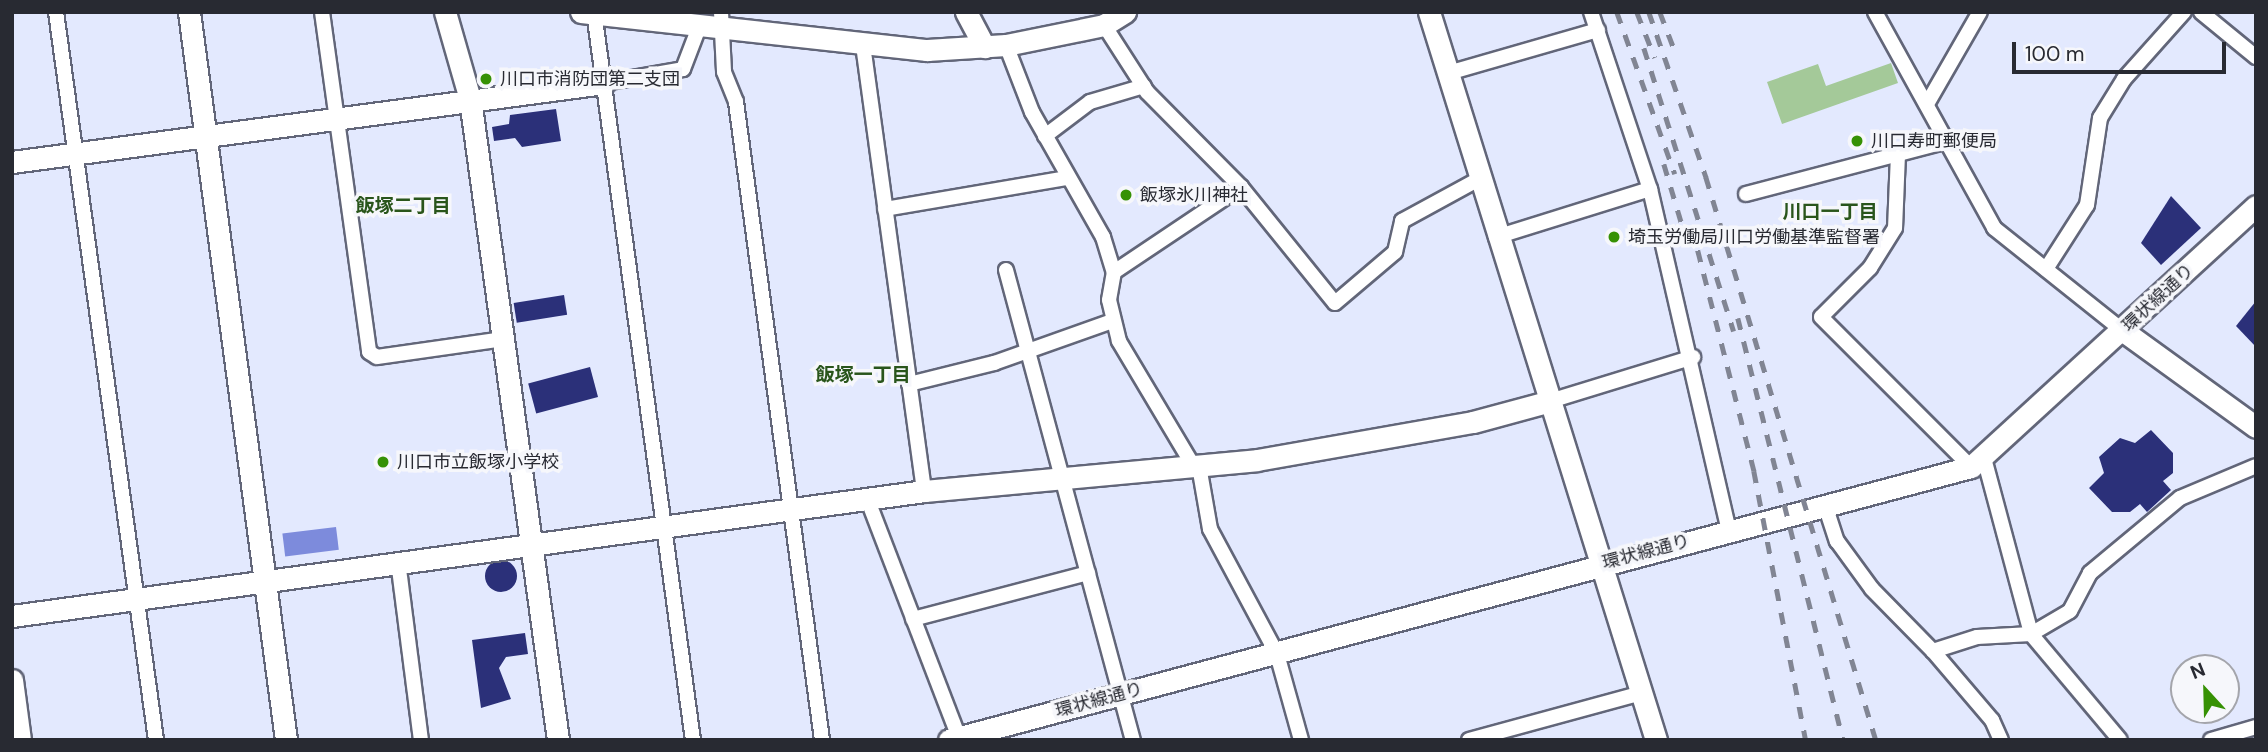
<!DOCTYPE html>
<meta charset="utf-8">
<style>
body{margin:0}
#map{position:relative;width:2268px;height:752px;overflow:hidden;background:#e3e9fe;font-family:"DM Sans","Noto Sans JP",sans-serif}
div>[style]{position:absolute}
.green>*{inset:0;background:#a4c999}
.water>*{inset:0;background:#7d8bdc;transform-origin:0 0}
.building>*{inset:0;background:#2b3079;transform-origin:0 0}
.round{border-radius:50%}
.roads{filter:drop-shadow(2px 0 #626679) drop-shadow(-2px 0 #626679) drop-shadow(0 2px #626679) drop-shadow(0 -2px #626679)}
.street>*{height:14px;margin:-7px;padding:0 7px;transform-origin:7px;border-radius:7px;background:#fff}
.secondary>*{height:21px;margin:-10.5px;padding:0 10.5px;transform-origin:10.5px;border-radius:10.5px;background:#fff}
.rail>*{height:4.5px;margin-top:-2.25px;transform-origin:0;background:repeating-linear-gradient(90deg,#818593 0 12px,transparent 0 24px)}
.dots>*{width:19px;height:19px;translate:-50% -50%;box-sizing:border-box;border:4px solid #f6f7fb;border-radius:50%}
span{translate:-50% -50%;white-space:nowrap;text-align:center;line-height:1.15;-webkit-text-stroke:7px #f6f7fb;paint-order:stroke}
.poi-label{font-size:18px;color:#282a32}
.left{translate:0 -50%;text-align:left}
.street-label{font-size:18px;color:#282a32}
.neighbourhood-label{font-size:19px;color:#29551b;font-weight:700}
.frame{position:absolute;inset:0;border:14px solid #282a32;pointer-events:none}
.north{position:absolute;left:2170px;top:654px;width:70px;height:70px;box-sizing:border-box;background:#f6f7fb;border:2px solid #a4a5ab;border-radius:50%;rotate:338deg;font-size:19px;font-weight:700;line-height:28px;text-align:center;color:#282a32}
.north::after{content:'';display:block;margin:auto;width:24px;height:32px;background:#369104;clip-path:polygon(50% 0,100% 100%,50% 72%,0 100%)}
.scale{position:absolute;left:2012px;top:42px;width:214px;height:32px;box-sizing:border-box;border:4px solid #282a32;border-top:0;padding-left:9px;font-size:21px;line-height:24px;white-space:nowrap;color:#282a32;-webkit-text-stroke:5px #f6f7fb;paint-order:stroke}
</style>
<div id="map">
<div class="green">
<i style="clip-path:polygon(1891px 63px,1898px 83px,1782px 124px,1767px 82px,1818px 64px,1826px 86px)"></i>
</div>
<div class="water">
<i style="left:336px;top:527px;width:23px;height:54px;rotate:83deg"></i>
</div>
<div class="building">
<i style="clip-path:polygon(556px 109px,561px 141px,522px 147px,515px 138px,494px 141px,492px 127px,509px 124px,510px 115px)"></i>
<i style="clip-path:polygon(2171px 196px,2201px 228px,2161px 265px,2141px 243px)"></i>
<i style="left:564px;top:295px;width:20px;height:51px;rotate:81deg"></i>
<i style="clip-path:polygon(2256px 301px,2256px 347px,2236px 326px)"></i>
<i style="left:590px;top:367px;width:31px;height:64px;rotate:75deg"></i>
<i style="clip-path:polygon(2151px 430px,2173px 453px,2173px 473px,2163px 481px,2171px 490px,2147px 512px,2140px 504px,2130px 512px,2112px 512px,2089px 488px,2104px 473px,2099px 457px,2120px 438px,2135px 443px)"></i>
<i class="round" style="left:485px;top:560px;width:32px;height:32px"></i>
<i style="clip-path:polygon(525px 633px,528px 654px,506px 657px,499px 668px,511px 699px,481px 708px,472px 640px)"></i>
</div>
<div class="roads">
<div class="street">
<i style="left:56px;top:12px;width:735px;rotate:82.18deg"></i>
<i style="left:322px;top:12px;width:343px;rotate:82.1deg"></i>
<i style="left:369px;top:352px;width:9px;rotate:32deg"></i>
<i style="left:377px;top:357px;width:128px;rotate:-8.1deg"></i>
<i style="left:594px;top:12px;width:735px;rotate:82.26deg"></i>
<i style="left:721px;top:12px;width:60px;rotate:87.1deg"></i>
<i style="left:724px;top:72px;width:32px;rotate:68deg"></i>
<i style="left:736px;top:102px;width:644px;rotate:82.32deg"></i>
<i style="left:1591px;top:12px;width:187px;rotate:71.6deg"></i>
<i style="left:1650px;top:189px;width:351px;rotate:77deg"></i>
<i style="left:1875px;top:12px;width:247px;rotate:61.1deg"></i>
<i style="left:1994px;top:228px;width:164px;rotate:38.6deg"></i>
<i style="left:2201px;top:12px;width:71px;rotate:39.3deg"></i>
<i style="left:1104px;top:25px;width:80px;rotate:57.3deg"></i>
<i style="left:1147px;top:92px;width:134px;rotate:45.3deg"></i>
<i style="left:1241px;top:187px;width:149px;rotate:51deg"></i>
<i style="left:1335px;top:303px;width:79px;rotate:-40.4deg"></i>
<i style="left:1395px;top:252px;width:32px;rotate:-77deg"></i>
<i style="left:1402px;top:221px;width:88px;rotate:-28.6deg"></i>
<i style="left:863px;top:45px;width:450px;rotate:82.2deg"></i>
<i style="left:1006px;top:45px;width:72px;rotate:68.8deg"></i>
<i style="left:1032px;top:112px;width:144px;rotate:60.4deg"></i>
<i style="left:1103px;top:237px;width:37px;rotate:73deg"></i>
<i style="left:1448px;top:73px;width:156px;rotate:-16deg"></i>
<i style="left:604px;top:83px;width:80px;rotate:-10deg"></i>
<i style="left:683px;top:69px;width:45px;rotate:-69.1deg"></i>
<i style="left:1927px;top:104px;width:106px;rotate:-60.1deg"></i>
<i style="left:1045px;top:136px;width:56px;rotate:-37.1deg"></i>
<i style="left:1090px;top:102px;width:56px;rotate:-16.5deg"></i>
<i style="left:1898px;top:154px;width:74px;rotate:92.3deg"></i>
<i style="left:1895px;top:228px;width:47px;rotate:122deg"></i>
<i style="left:1870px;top:268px;width:69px;rotate:135deg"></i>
<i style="left:1821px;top:317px;width:212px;rotate:45deg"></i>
<i style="left:1746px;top:194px;width:209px;rotate:-14.7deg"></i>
<i style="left:885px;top:209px;width:184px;rotate:-9.7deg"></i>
<i style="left:1496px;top:237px;width:161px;rotate:-17.3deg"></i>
<i style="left:2046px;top:269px;width:76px;rotate:-57.4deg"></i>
<i style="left:2087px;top:205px;width:88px;rotate:-81.5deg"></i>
<i style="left:2100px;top:118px;width:46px;rotate:-58.4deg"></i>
<i style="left:2124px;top:79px;width:90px;rotate:-48.2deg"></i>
<i style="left:1006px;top:270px;width:487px;rotate:74.9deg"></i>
<i style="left:909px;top:384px;width:88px;rotate:-13.9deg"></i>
<i style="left:994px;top:363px;width:123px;rotate:-19.5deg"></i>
<i style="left:1547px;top:402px;width:153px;rotate:-17.1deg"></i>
<i style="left:1984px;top:458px;width:182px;rotate:75deg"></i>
<i style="left:2031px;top:634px;width:138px;rotate:50deg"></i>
<i style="left:1199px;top:466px;width:64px;rotate:80.1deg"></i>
<i style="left:1210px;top:529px;width:142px;rotate:61.8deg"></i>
<i style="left:1277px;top:654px;width:89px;rotate:74.4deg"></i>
<i style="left:1194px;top:467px;width:147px;rotate:-120.8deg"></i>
<i style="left:1119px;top:341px;width:42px;rotate:-103.7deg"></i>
<i style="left:1109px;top:300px;width:28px;rotate:-80deg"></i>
<i style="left:1114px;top:272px;width:153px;rotate:-33.8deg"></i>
<i style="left:867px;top:498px;width:259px;rotate:69deg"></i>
<i style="left:1825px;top:505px;width:38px;rotate:72deg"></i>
<i style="left:1837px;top:541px;width:59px;rotate:53.9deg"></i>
<i style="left:1872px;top:589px;width:87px;rotate:45.5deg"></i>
<i style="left:1933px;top:651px;width:46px;rotate:-17.7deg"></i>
<i style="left:1977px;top:637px;width:54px;rotate:-3.2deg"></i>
<i style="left:2031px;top:634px;width:45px;rotate:-30.5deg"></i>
<i style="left:2070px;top:611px;width:43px;rotate:-62.2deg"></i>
<i style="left:2090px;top:573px;width:117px;rotate:-39.8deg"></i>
<i style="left:2180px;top:498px;width:82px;rotate:-22.8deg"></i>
<i style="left:398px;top:561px;width:180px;rotate:82.7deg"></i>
<i style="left:913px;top:619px;width:181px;rotate:-14.7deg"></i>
<i style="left:1933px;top:651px;width:91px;rotate:49.5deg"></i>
<i style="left:1992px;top:720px;width:22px;rotate:66deg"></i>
<i style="left:1469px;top:740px;width:179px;rotate:-15.2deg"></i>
<i style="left:2211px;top:740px;width:47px;rotate:-16.1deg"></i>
</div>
<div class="secondary">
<i style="left:189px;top:12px;width:734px;rotate:82.41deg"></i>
<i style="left:445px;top:12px;width:91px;rotate:74deg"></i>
<i style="left:470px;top:99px;width:647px;rotate:82.18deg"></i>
<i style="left:581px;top:12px;width:348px;rotate:6.3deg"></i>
<i style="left:927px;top:50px;width:79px;rotate:-3.6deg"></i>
<i style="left:1006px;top:45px;width:100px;rotate:-11.5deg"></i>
<i style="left:1104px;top:25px;width:25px;rotate:-32deg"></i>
<i style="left:966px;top:12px;width:40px;rotate:62deg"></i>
<i style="left:1429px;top:12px;width:763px;rotate:72.68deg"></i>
<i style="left:12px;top:162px;width:597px;rotate:-7.6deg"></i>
<i style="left:2122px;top:330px;width:165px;rotate:35.9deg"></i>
<i style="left:12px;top:616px;width:921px;rotate:-7.8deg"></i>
<i style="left:924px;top:491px;width:334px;rotate:-5.3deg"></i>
<i style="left:1257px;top:460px;width:219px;rotate:-10deg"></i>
<i style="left:1473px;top:422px;width:77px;rotate:-15.1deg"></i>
<i style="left:12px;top:680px;width:61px;rotate:82.4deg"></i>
<i style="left:949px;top:740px;width:1058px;rotate:-14.96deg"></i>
<i style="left:1971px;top:467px;width:386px;rotate:-42.5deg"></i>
</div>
</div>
<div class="rail">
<i style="left:1617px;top:12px;width:172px;rotate:70.3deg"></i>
<i style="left:1637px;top:12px;width:49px;rotate:68.6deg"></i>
<i style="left:1649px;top:12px;width:175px;rotate:70.9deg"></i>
<i style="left:1706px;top:177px;width:588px;rotate:73.2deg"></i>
<i style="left:1660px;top:12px;width:39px;rotate:69deg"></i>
<i style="left:1644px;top:48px;width:297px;rotate:72.4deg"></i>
<i style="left:1664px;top:164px;width:80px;rotate:73.4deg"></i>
<i style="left:1692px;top:227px;width:252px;rotate:75.7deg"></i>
<i style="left:1754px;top:471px;width:274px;rotate:79.1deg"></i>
<i style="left:1738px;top:318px;width:435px;rotate:76deg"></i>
</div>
<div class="dots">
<i style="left:486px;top:79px;background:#369104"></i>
<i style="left:1857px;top:141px;background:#369104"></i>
<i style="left:1126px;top:195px;background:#369104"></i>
<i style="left:1614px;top:237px;background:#369104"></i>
<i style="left:383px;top:462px;background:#369104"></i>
</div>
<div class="poi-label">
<span class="left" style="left:500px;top:79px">川口市消防団第二支団</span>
<span class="left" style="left:1871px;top:141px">川口寿町郵便局</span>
<span class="left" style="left:1140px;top:195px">飯塚氷川神社</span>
<span class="left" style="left:1628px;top:237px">埼玉労働局川口労働基準監督署</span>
<span class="left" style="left:397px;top:462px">川口市立飯塚小学校</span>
</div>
<div class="street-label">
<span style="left:2158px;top:298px;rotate:-43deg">環状線通り</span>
<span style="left:1646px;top:552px;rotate:-15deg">環状線通り</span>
<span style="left:1099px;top:700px;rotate:-15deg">環状線通り</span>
</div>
<div class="neighbourhood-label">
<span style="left:403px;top:206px">飯塚二丁目</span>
<span style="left:1830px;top:212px">川口一丁目</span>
<span style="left:863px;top:375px">飯塚一丁目</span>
</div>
<div class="frame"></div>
<div class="north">N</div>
<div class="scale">100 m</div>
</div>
